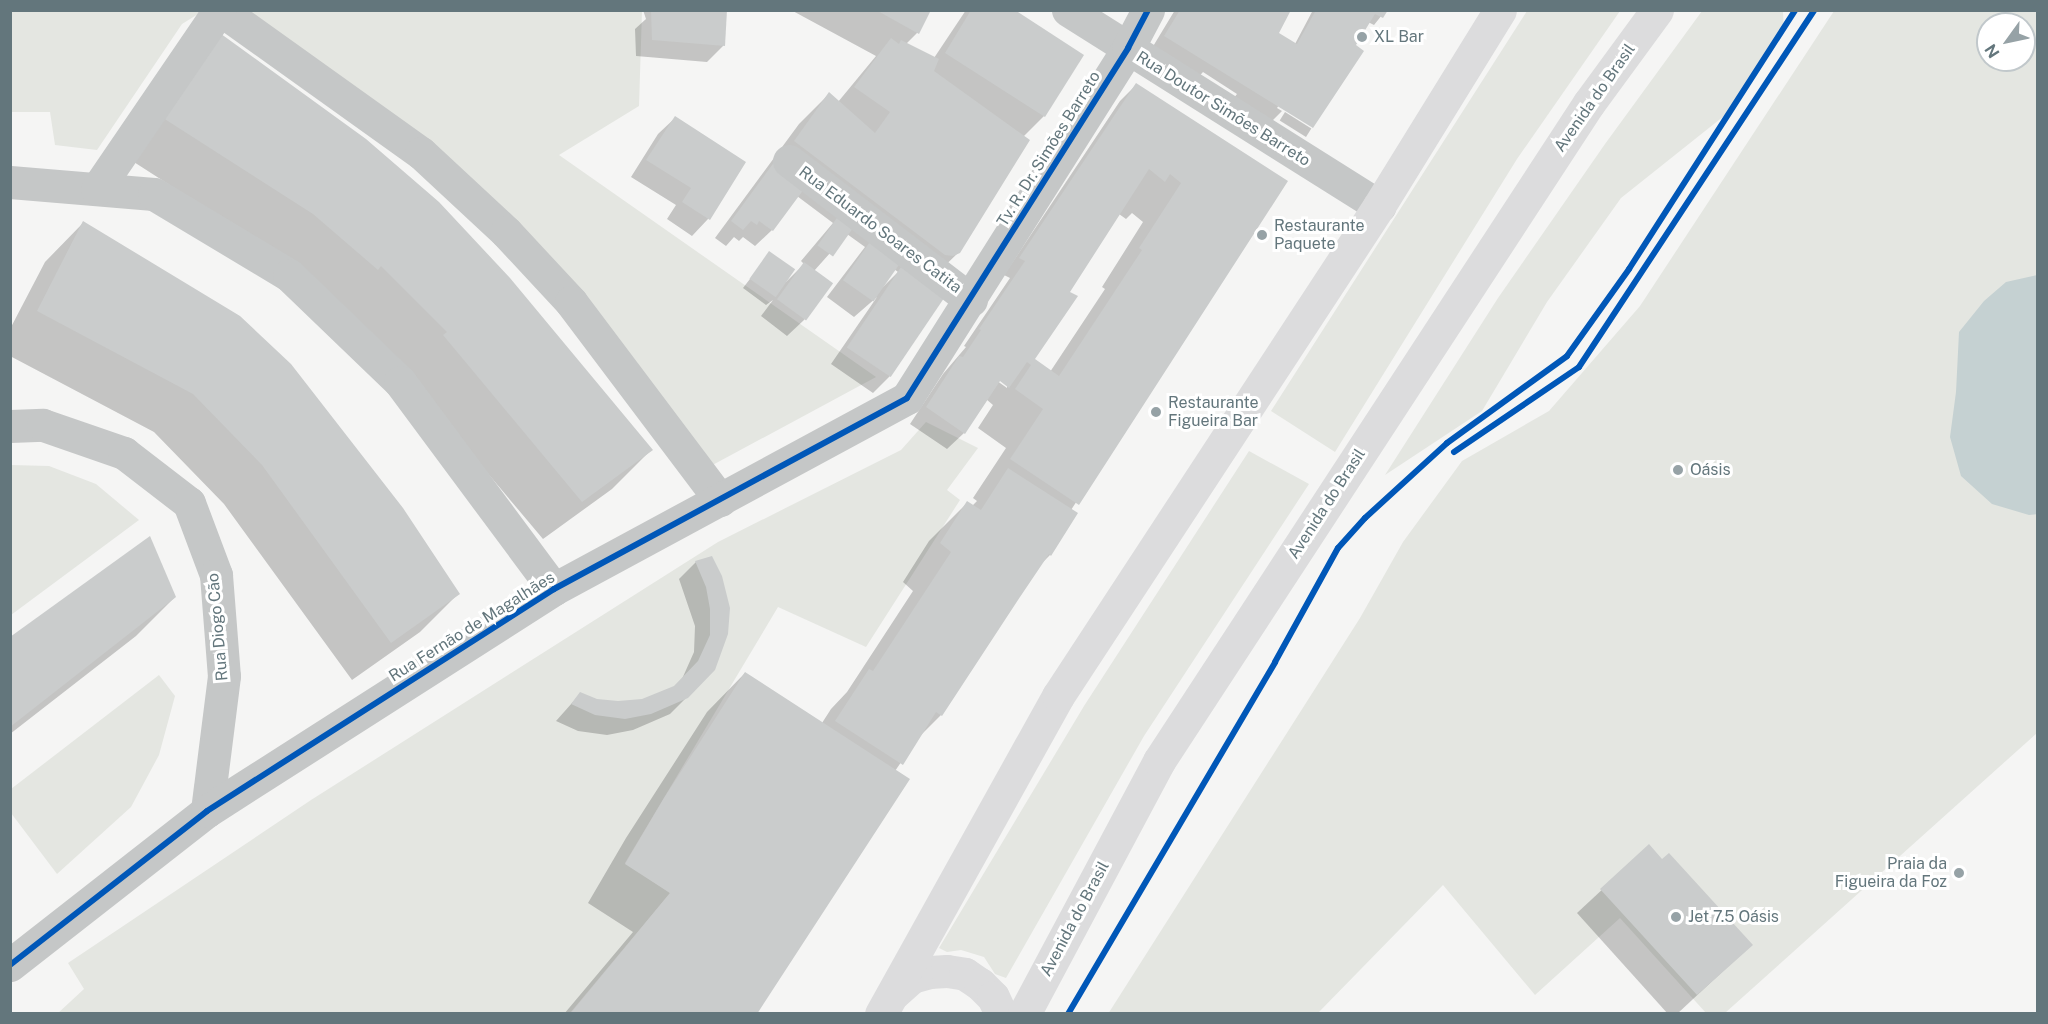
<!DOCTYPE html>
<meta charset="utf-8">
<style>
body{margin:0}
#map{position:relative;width:2048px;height:1024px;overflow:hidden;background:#f5f5f4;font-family:"Public Sans",sans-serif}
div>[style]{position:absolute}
.green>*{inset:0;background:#e4e6e1}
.water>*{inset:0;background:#c5d1d2}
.shadow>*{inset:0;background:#0003;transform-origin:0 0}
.building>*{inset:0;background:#cacccc;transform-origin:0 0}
.street>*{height:33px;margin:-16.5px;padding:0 16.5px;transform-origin:16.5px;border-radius:16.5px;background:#c5c7c7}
.secondary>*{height:33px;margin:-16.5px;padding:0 16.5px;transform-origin:16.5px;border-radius:16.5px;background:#dcdcdd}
.cycleway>*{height:6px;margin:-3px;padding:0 3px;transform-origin:3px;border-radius:3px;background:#0057b8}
.dots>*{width:16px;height:16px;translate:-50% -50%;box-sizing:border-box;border:3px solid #fff;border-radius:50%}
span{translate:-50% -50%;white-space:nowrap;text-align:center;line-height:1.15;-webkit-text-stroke:6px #fff;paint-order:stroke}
.poi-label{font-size:16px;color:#63767c}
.left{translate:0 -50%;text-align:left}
.right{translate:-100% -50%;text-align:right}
.street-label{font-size:16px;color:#63767c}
.frame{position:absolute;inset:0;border:12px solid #63767c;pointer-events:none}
.north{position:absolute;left:1976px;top:12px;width:60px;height:60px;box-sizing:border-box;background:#fff;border:2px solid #c1c8cb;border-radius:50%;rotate:237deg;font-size:16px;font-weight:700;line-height:24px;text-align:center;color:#63767c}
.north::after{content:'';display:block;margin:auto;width:21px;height:27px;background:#96a2a6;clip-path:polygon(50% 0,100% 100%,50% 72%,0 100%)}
</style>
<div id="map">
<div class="green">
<i style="clip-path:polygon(10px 11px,203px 11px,182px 24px,97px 150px,55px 145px,50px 112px,11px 112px)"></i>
<i style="clip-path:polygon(230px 11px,642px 11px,639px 106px,559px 155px,876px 377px,707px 468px,581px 299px)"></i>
<i style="clip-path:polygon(1527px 11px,1620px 11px,1517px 159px,1335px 452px,1271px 411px)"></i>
<i style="clip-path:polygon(1702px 11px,1783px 11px,1784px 33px,1734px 108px,1621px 198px,1547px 302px,1482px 411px,1385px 475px,1498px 298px,1605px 144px)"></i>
<i style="clip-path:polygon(evenodd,1834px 11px,2037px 11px,2037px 733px,1725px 1013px,1706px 1013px,1620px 918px,1535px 995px,1443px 885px,1318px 1013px,1108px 1014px,1360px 618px,1403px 542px,1462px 461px,1549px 411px,1640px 306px,1834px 11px,1988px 24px,2024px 24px,2024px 60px,1988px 60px,1988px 24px)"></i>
<i style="clip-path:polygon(926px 422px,978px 448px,947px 490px,960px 500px,866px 647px,778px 607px,625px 863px,670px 893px,570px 1013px,57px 1014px,84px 989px,68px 963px,311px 800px,718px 542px,901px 450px)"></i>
<i style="clip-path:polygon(1249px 451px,1309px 484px,1144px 736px,1006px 978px,995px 974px,984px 957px,961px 950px,947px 952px,939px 948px,1084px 706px)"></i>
<i style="clip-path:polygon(11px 465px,49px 466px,96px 484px,139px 520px,11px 615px)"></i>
<i style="clip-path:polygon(159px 675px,175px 696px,159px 755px,131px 807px,57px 874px,11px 813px,11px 789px)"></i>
</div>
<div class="water">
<i style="clip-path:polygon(2037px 275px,2038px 514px,2029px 515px,1992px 504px,1961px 476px,1950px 437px,1956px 392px,1959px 332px,1984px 301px,2006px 282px)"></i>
</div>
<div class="shadow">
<i style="clip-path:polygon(643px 10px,725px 10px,723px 46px,707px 62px,636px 56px,635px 29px,646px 19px)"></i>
<i style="clip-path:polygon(evenodd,791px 10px,929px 10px,917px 33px,906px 44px,934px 58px,966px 10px,1012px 10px,1044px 116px,1023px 137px,959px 252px,928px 282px,943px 298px,890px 376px,873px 393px,831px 364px,877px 297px,854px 317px,827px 297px,865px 247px,847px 234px,814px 271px,831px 283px,804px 320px,787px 336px,761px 316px,773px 300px,766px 305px,743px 288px,770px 253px,786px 282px,804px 264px,801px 261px,833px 223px,797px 196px,772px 230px,755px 246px,743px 237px,739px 241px,734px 237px,726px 246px,715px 238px,799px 124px,829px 94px,838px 102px,876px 56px,791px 10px,894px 269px,898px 272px,882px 288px,881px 287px,894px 269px)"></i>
<i style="clip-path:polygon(1175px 10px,1289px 10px,1276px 34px,1295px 44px,1313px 10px,1386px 10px,1374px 25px,1368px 22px,1279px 105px,1277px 108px,1282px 111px,1267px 126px,1230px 103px,1237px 94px,1203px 72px,1195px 81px,1149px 53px)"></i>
<i style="clip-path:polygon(179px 72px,651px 450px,612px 489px,543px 539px,405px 375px,274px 252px,123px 155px)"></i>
<i style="clip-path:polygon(evenodd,1136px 85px,1286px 181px,1071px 510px,1076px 513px,1050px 555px,1040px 565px,941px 715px,917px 739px,895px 771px,755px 1014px,564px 1014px,633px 932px,588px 903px,626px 838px,707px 712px,745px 673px,822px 723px,831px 709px,847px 692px,913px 591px,903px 582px,929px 541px,967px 503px,972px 506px,977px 501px,973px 498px,1006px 448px,978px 428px,993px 405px,986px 399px,964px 433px,947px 449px,910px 424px,943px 374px,966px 347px,964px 346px,1010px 278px,1004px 275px,1120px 101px,1136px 85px,1132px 213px,1143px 222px,1102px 287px,1105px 289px,1050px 372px,1033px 360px,1068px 292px,1119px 214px,1126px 219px,1132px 213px,1136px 85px,995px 376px,1007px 385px,1007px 388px,993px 378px,995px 376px)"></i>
<i style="left:1285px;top:112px;width:31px;height:10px;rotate:32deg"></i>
<i style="clip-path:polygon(675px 118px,744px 162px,708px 219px,692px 236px,667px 219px,676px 205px,631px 177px,658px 134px)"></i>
<i style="clip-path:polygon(83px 223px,458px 594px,420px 632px,352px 680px,224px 504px,154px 432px,10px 356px,10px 329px,45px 262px)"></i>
<i style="clip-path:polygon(711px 558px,714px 670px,670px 714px,633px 730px,607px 735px,578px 731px,556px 721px,580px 694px,597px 700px,617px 703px,642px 700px,674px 688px,682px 679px,694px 652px,695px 626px,679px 579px,696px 562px)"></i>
<i style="clip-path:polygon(175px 597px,136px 636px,10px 734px,10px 638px)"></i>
<i style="clip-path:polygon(1648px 847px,1751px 945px,1677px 1014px,1668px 1014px,1577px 913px)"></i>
</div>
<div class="building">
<i style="clip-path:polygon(651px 10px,727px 10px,725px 46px,652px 40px)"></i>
<i style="clip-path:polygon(876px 10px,931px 10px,919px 34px)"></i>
<i style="clip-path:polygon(971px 10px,1015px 10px,1084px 55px,1045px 117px,945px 53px)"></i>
<i style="clip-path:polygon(1180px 10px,1291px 10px,1279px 33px,1297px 44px,1316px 10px,1388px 10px,1383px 18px,1375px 14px,1356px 45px,1364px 51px,1313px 128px,1164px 36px)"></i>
<i style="clip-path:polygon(217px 31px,366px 139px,439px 202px,510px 278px,653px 450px,582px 502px,443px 335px,447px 332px,381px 266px,378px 270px,313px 214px,160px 116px)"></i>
<i style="clip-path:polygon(891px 38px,899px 44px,901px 40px,939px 59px,934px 71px,1030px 140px,960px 253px,953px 256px,945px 255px,794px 141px,829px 92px,875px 133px,890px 112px,854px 87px)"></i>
<i style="clip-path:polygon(evenodd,1136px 83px,1288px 181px,1079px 505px,1010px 459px,1043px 409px,1015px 389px,1031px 365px,1027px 362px,1009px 388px,1000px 381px,965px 434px,926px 407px,959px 356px,963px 357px,981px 330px,979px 329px,1025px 261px,1019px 258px,1136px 83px,1149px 169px,1165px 182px,1170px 174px,1181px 183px,1139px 248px,1142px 250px,1059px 376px,1035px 359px,1078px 296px,1070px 292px,1149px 169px)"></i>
<i style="clip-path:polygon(675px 116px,746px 162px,710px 220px,682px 202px,691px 188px,646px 160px)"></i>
<i style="clip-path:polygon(775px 161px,807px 185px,773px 231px,759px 221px,757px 225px,751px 221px,743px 230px,731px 221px)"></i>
<i style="left:841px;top:212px;width:19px;height:41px;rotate:35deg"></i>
<i style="clip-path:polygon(83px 221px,240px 316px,291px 364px,403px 508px,460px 594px,391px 643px,262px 465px,193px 394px,37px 311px)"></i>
<i style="left:874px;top:236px;width:37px;height:54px;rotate:35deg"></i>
<i style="left:769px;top:251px;width:32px;height:34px;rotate:35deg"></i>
<i style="left:804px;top:262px;width:36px;height:46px;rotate:36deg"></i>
<i style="left:901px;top:267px;width:53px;height:97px;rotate:34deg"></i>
<i style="clip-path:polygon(1008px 468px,1078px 513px,1051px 556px,1049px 554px,1020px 597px,942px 716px,936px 712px,903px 765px,835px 721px,869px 669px,873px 671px,951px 552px,940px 543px,967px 501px,981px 510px)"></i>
<i style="clip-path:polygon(150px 536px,176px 597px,10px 727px,10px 637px)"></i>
<i style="clip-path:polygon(712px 556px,722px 576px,730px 608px,728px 634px,715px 670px,688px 698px,651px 714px,625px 719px,595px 715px,571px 704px,580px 692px,597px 699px,618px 701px,642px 699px,674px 686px,698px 661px,710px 635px,710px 609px,706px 587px,695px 561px)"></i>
<i style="clip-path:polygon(745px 672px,910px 779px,757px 1014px,570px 1014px,670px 893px,625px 864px,664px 798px)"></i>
<i style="clip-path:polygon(1649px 844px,1662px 859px,1669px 853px,1753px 945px,1697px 995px,1600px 889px)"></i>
</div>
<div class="street">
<i style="left:221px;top:10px;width:246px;rotate:35.6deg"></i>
<i style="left:421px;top:153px;width:116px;rotate:42.9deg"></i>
<i style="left:506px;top:232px;width:96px;rotate:47.1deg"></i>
<i style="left:571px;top:302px;width:248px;rotate:53deg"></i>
<i style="left:1068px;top:10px;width:368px;rotate:32.2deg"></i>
<i style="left:789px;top:161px;width:229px;rotate:37.4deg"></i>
<i style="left:10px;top:182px;width:144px;rotate:4.8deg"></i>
<i style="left:154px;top:194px;width:157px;rotate:31deg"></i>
<i style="left:289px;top:275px;width:154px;rotate:43.9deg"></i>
<i style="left:400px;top:382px;width:258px;rotate:53.4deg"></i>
<i style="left:97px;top:189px;width:217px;rotate:-55.7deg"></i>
<i style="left:10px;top:426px;width:33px;rotate:-2deg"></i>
<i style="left:43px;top:425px;width:86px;rotate:19.1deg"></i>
<i style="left:124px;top:453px;width:82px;rotate:37.6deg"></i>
<i style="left:189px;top:503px;width:77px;rotate:69.4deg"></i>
<i style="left:216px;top:575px;width:101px;rotate:85.5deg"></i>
<i style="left:224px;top:676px;width:136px;rotate:97.2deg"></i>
<i style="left:10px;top:965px;width:250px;rotate:-38deg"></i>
<i style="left:207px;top:811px;width:412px;rotate:-32.6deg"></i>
<i style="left:554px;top:589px;width:401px;rotate:-28.4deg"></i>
<i style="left:907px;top:398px;width:414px;rotate:-57.7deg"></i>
<i style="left:1128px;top:48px;width:43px;rotate:-62.2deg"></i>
</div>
<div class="secondary">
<i style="left:894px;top:993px;width:24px;rotate:-42deg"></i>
<i style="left:912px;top:977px;width:18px;rotate:-16deg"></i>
<i style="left:929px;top:972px;width:18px;rotate:-3deg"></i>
<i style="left:947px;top:971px;width:18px;rotate:9deg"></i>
<i style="left:965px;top:974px;width:18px;rotate:34deg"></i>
<i style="left:980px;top:984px;width:18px;rotate:45deg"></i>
<i style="left:993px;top:997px;width:19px;rotate:65deg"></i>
<i style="left:881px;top:1014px;width:364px;rotate:-60.9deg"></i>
<i style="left:1058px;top:696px;width:586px;rotate:-56.77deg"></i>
<i style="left:1379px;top:206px;width:230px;rotate:-58.3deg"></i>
<i style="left:1024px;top:1014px;width:287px;rotate:-61.9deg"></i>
<i style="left:1159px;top:761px;width:786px;rotate:-56.84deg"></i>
<i style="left:1589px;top:103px;width:115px;rotate:-53.8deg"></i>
</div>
<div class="cycleway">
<i style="left:1454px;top:452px;width:151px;rotate:-34.2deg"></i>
<i style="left:1579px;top:367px;width:427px;rotate:-56.6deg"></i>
<i style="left:10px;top:965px;width:250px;rotate:-38deg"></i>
<i style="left:207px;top:811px;width:412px;rotate:-32.6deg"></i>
<i style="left:554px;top:589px;width:401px;rotate:-28.4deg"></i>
<i style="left:907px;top:398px;width:414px;rotate:-57.7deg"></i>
<i style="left:1128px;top:48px;width:43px;rotate:-62.2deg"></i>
<i style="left:1068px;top:1014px;width:408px;rotate:-59.5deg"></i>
<i style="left:1275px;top:662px;width:130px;rotate:-61.1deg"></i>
<i style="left:1338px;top:548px;width:40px;rotate:-48deg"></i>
<i style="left:1365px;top:518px;width:111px;rotate:-42.4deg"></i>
<i style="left:1447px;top:443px;width:148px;rotate:-35.9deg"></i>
<i style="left:1567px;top:356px;width:107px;rotate:-54.5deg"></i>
<i style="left:1629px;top:269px;width:308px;rotate:-57.3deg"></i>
</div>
<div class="dots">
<i style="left:1362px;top:37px;background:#96a2a6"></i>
<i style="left:1262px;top:235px;background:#96a2a6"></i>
<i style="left:1156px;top:412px;background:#96a2a6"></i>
<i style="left:1678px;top:470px;background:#96a2a6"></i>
<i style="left:1959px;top:873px;background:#96a2a6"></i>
<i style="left:1676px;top:917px;background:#96a2a6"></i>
</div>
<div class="poi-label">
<span class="left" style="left:1374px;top:37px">XL Bar</span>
<span class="left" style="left:1274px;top:235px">Restaurante<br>Paquete</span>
<span class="left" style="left:1168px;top:412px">Restaurante<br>Figueira Bar</span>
<span class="left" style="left:1690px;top:470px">Oásis</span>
<span class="right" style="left:1947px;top:873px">Praia da<br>Figueira da Foz</span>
<span class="left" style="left:1688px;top:917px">Jet 7.5 Oásis</span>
</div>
<div class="street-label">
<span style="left:1595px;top:98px;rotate:-55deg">Avenida do Brasil</span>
<span style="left:1223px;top:109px;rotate:32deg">Rua Doutor Simões Barreto</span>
<span style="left:1049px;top:149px;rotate:-58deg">Tv. R. Dr. Simões Barreto</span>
<span style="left:880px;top:230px;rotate:37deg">Rua Eduardo Soares Catita</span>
<span style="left:1327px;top:504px;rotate:-57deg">Avenida do Brasil</span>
<span style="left:218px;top:627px;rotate:-95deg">Rua Diogo Cão</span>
<span style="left:472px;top:627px;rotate:-32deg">Rua Fernão de Magalhães</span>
<span style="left:1075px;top:919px;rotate:-62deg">Avenida do Brasil</span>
</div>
<div class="frame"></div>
<div class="north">N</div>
</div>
